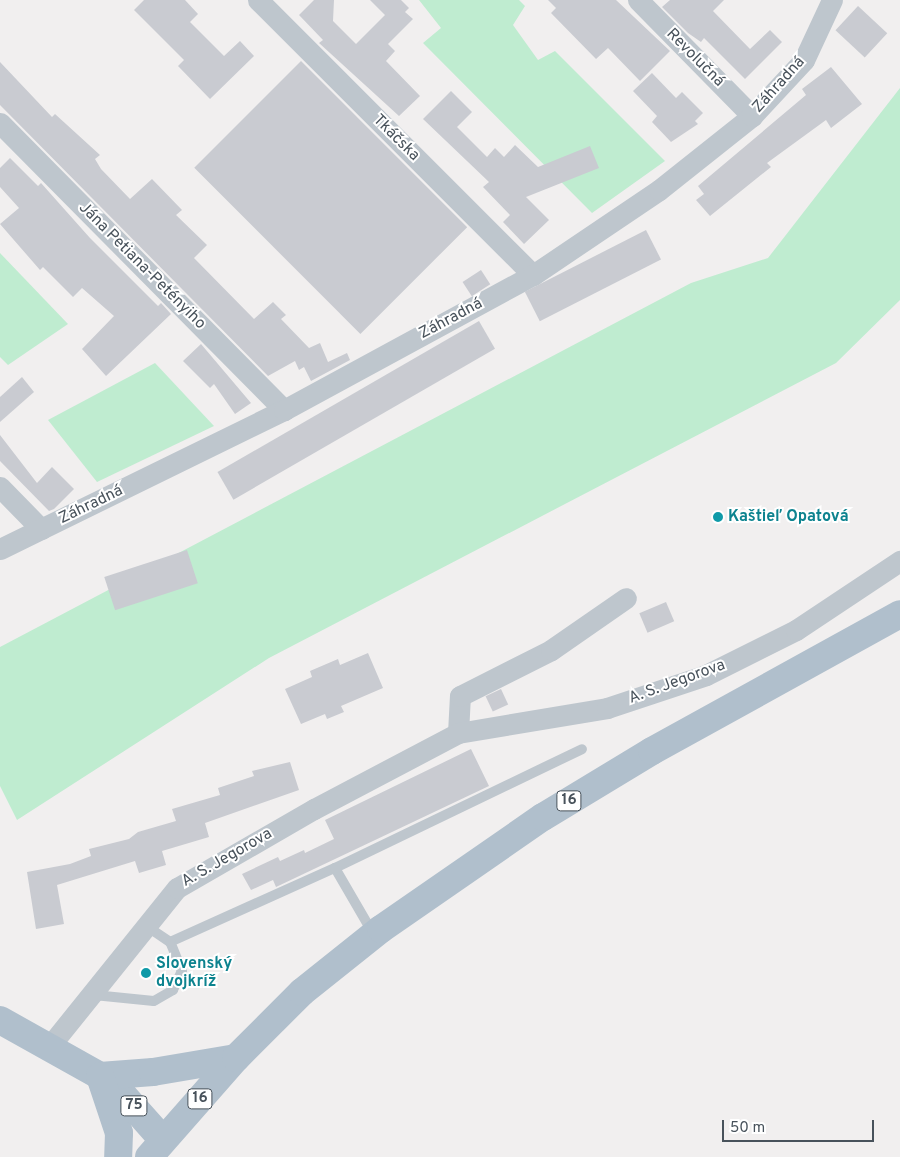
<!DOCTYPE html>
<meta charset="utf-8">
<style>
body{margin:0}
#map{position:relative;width:900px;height:1157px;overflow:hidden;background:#f1efef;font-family:Overpass,sans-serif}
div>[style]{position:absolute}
.green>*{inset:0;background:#bfecd0}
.building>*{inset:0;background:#c9cbd1;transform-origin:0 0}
.service>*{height:10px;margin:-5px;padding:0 5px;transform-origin:5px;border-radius:5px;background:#bec6cd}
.minor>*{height:21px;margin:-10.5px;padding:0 10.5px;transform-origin:10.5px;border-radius:10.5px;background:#bec6cd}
.primary>*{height:28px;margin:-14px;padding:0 14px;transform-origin:14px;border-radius:14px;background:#b0bfcc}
.dots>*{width:14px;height:14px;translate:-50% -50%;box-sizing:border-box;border:2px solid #fff;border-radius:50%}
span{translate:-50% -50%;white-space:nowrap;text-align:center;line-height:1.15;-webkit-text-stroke:4px #fff;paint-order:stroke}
.shield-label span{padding:1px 4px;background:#fff;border:1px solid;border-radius:4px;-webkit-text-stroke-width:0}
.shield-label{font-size:15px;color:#48525b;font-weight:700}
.street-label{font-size:16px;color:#48525b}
.culture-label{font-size:16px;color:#0d838f;font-weight:700}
.left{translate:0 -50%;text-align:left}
.scale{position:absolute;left:722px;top:1120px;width:152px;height:22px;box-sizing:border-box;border:2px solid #48525b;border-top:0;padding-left:6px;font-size:15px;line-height:18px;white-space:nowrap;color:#48525b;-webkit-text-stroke:4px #fff;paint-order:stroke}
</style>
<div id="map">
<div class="green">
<i style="clip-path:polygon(419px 0,519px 0,525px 6px,513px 25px,538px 60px,555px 51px,665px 161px,592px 213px,423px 43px,441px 28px)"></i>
<i style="clip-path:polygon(900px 88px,900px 300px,836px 363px,269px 658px,17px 820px,0 786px,0 647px,691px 283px,768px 258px)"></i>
<i style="clip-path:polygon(0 253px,68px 324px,8px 365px,0 357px)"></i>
<i style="clip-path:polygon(155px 363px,214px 426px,97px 482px,48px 420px)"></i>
</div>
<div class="building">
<i style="clip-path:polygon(144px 0,185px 0,198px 14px,190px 22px,224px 56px,240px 41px,254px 56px,210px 99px,178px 66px,184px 60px,134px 10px)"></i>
<i style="clip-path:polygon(314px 0,334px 0,333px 21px,356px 44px,385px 15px,370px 0,401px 0,409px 8px,405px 12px,413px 19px,388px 44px,395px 51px,386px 61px,420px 96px,399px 116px,319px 43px,323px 40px,299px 15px)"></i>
<i style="clip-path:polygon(548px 0,616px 0,670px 51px,640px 81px,608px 48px,596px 59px,551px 13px,556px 8px)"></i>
<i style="clip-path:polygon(670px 0,724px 0,713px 11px,750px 49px,770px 30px,782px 42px,745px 79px,704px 38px,701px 42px,688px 33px,662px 7px)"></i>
<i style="left:858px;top:6px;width:40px;height:33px;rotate:43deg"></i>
<i style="left:301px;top:61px;width:235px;height:151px;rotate:45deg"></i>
<i style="clip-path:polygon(0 62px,52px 117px,55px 114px,100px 155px,95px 159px,101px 169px,130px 199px,152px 179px,182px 210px,176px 215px,207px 245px,194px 258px,254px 319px,273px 302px,286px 315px,281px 319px,309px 348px,320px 343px,328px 362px,347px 353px,350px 360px,311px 381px,304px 367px,299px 370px,295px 361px,268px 376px,0 105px)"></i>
<i style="clip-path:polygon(831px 67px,862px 104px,831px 128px,826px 120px,767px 163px,771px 167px,710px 216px,696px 200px,704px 194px,698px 186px,806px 95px,802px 89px)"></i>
<i style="clip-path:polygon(652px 73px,676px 98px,682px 92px,703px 113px,695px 121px,698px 124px,671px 142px,652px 122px,657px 116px,633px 91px)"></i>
<i style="clip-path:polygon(451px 91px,472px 112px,457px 127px,487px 157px,495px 148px,504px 157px,515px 145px,538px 167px,590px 146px,599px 168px,526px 197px,549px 220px,524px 244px,503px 222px,510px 215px,483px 187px,489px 182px,423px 119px)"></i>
<i style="clip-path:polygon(10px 158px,38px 186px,41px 183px,90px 238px,158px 306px,161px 303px,171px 314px,106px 376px,82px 349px,114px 316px,82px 288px,73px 297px,43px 267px,40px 270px,0 224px,19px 208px,0 187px,0 168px)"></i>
<i style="left:646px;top:230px;width:33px;height:136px;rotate:63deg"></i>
<i style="left:481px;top:270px;width:17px;height:22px;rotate:57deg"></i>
<i style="left:479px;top:321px;width:32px;height:302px;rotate:60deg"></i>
<i style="clip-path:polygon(201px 344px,251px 403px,235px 414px,214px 384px,210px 388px,183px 361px)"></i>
<i style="clip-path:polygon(22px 377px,34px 392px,0 422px,0 397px)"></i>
<i style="clip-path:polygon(0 435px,37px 483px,52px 467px,74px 489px,54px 509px,49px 511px,0 461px)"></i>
<i style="left:187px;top:550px;width:35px;height:87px;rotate:72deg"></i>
<i style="left:666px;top:602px;width:21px;height:29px;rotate:67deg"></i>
<i style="clip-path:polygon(368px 653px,383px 688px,341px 706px,344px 712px,327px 719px,325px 714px,301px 724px,285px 689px,312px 677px,310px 671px,338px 659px,340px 665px)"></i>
<i style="left:501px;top:689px;width:17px;height:17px;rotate:65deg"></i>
<i style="clip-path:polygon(471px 749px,489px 786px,276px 887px,273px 880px,251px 890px,242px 874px,278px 857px,280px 861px,304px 850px,305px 853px,334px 839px,325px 820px)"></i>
<i style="clip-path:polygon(290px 762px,299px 790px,205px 823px,209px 837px,162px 851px,166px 865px,139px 873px,135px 861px,57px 885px,64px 924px,36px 929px,27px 872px,70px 864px,91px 856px,89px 849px,129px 839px,138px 832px,176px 821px,172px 809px,220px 795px,218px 788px,254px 776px,252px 771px)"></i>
</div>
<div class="service">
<i style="left:335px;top:868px;width:78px;rotate:59.8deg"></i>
<i style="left:170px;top:942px;width:181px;rotate:-24.2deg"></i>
<i style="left:335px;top:868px;width:274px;rotate:-25.7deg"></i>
<i style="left:94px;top:995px;width:60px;rotate:5.7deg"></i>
<i style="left:154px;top:1001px;width:22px;rotate:-30deg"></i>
<i style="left:173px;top:990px;width:21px;rotate:-65deg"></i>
<i style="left:182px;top:971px;width:31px;rotate:-112deg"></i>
<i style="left:170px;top:942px;width:27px;rotate:-146deg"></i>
</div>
<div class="minor">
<i style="left:258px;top:0;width:389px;rotate:45deg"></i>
<i style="left:638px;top:0;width:163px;rotate:45.5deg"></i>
<i style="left:0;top:123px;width:404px;rotate:45.3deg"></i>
<i style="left:0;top:487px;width:59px;rotate:45.7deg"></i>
<i style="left:0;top:549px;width:316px;rotate:-26.1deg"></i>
<i style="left:284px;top:410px;width:283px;rotate:-28.5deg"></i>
<i style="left:533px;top:275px;width:152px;rotate:-34deg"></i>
<i style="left:659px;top:190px;width:119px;rotate:-38.5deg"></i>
<i style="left:752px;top:116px;width:76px;rotate:-47.1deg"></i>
<i style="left:804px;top:60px;width:66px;rotate:-65deg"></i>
<i style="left:458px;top:733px;width:37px;rotate:-87deg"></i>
<i style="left:460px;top:696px;width:102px;rotate:-26.8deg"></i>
<i style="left:551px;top:650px;width:91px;rotate:-34.7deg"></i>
<i style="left:49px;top:1047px;width:204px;rotate:-51.2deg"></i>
<i style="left:177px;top:888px;width:158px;rotate:-30deg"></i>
<i style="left:314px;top:809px;width:163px;rotate:-27.8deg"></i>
<i style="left:458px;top:733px;width:151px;rotate:-9.5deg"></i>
<i style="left:607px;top:708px;width:104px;rotate:-18.4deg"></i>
<i style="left:706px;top:675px;width:101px;rotate:-26.6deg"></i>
<i style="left:796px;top:630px;width:125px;rotate:-33.6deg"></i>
</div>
<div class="primary">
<i style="left:0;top:1020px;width:115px;rotate:29.2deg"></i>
<i style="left:100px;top:1076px;width:30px;rotate:40deg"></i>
<i style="left:123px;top:1095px;width:60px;rotate:48.4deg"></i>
<i style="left:100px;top:1076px;width:53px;rotate:-4.3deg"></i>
<i style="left:153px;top:1072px;width:84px;rotate:-9.6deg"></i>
<i style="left:100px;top:1076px;width:60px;rotate:71.6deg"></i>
<i style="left:119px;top:1133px;width:24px;rotate:92deg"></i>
<i style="left:149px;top:1157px;width:132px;rotate:-48.7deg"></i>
<i style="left:236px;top:1058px;width:93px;rotate:-45deg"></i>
<i style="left:302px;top:992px;width:101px;rotate:-38.6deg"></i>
<i style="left:381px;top:929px;width:197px;rotate:-34.7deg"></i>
<i style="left:543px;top:817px;width:127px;rotate:-31.2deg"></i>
<i style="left:652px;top:751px;width:283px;rotate:-28.9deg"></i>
</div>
<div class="dots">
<i style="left:718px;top:517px;background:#0f9aa8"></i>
<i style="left:146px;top:973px;background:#0f9aa8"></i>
</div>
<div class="shield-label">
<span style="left:569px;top:801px">16</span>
<span style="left:200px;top:1099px">16</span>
<span style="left:134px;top:1106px">75</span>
</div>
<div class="street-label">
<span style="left:695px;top:58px;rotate:45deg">Revolučná</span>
<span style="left:779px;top:85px;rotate:-48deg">Záhradná</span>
<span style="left:396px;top:138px;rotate:45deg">Tkáčska</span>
<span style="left:142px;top:266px;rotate:45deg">Jána Petiana-Petényiho</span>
<span style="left:451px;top:319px;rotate:-28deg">Záhradná</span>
<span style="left:91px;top:505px;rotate:-26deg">Záhradná</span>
<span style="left:677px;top:682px;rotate:-20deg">A. S. Jegorova</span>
<span style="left:227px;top:858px;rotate:-30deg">A. S. Jegorova</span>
</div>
<div class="culture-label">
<span class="left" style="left:728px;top:517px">Kaštieľ Opatová</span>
<span class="left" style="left:156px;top:973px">Slovenský<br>dvojkríž</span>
</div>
<div class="scale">50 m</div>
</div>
